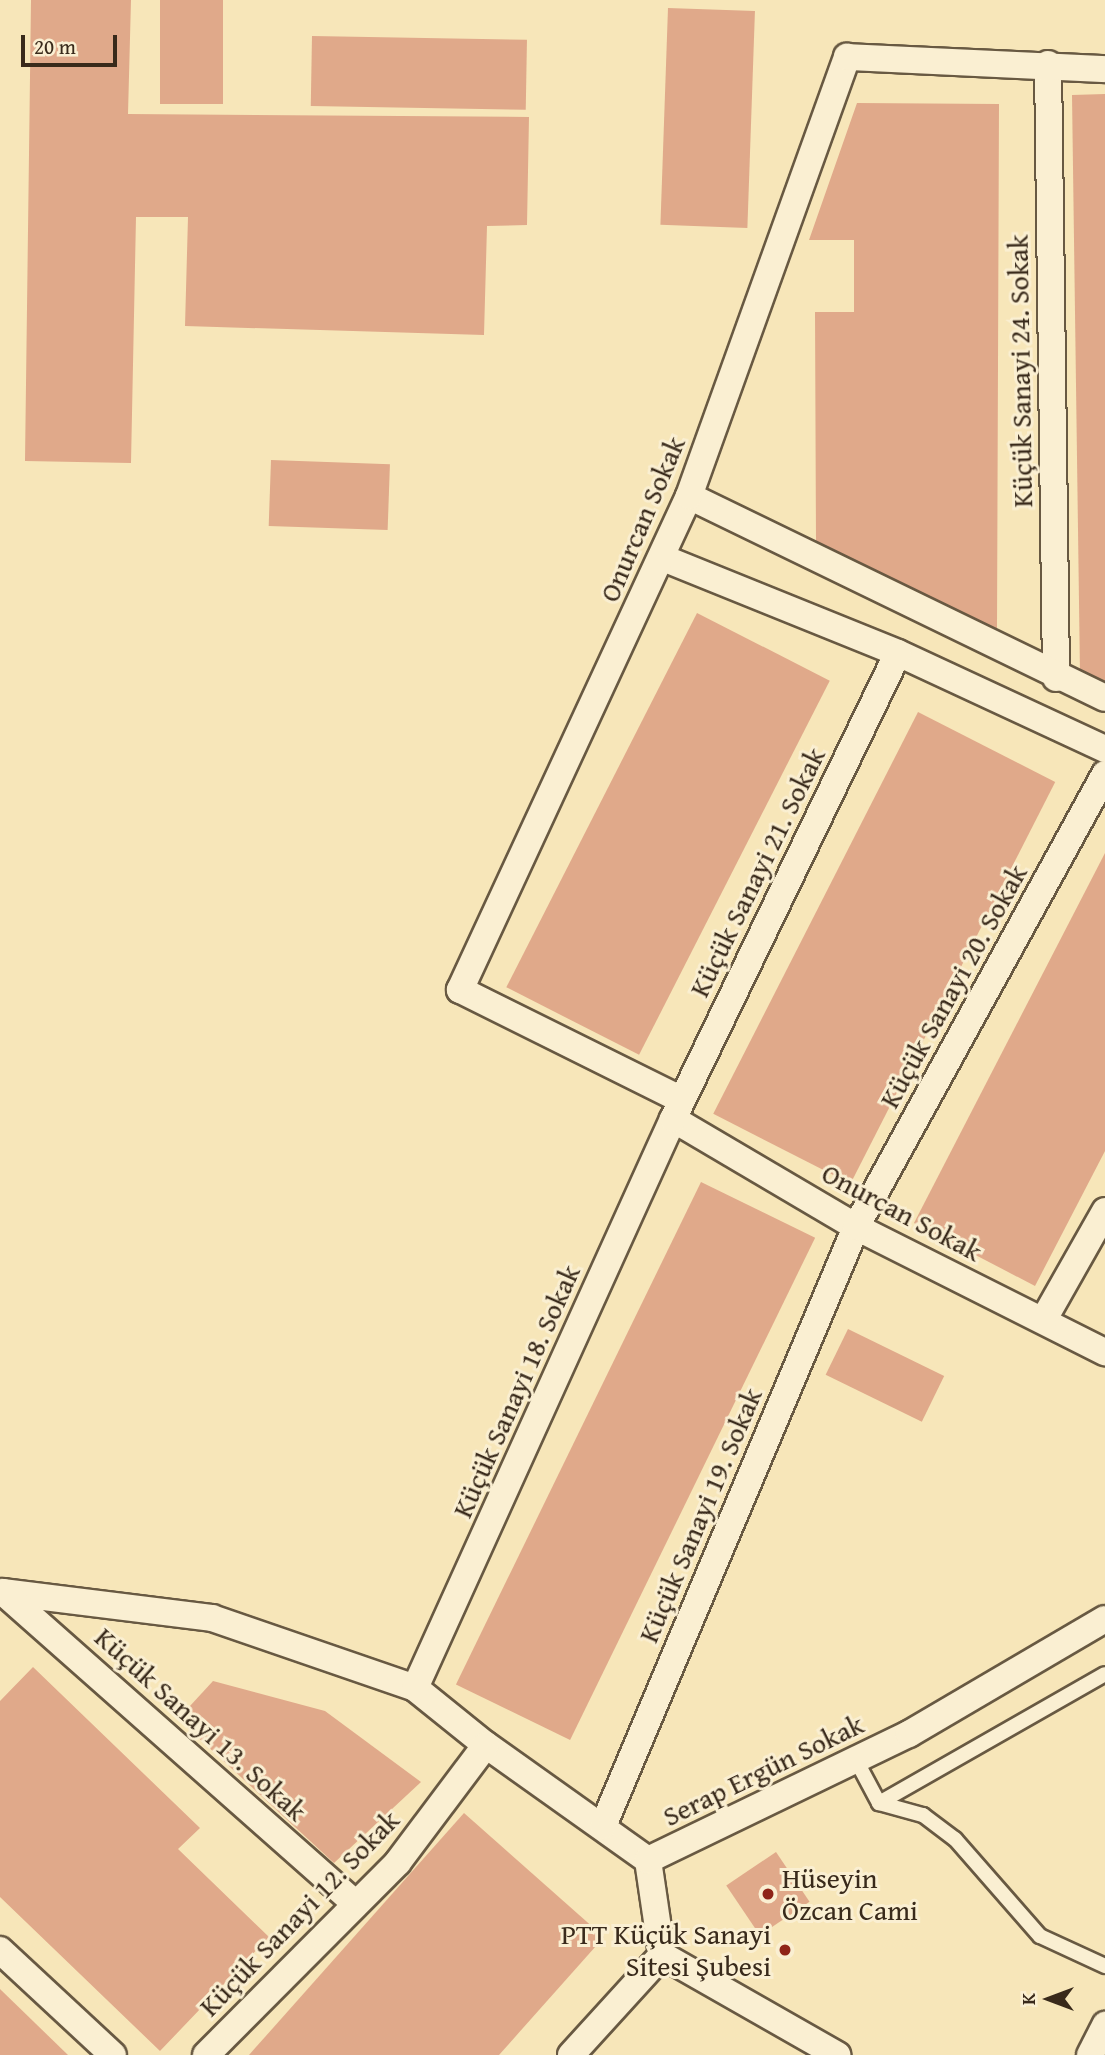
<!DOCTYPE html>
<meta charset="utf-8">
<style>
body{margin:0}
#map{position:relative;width:1105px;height:2055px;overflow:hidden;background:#f7e6b9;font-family:"Gentium Book Plus",serif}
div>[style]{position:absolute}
.building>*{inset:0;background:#e0a98a;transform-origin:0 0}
.roads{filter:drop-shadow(2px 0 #685942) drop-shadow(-2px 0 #685942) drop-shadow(0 2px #685942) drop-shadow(0 -2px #685942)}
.lane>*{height:14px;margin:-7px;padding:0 7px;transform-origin:7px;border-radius:7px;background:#faefd2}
.street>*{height:26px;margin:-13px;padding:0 13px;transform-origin:13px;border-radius:13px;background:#faefd2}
.dots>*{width:19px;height:19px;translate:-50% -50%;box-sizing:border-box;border:4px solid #faefd2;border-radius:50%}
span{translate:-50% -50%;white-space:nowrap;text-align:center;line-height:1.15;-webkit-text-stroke:6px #faefd2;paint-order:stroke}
.street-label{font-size:28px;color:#392a1b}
.poi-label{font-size:28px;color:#392a1b}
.left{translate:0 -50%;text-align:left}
.right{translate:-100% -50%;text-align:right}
.north{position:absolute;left:1014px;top:1964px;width:70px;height:70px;-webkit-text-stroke:5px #faefd2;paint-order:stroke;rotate:270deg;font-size:19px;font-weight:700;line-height:28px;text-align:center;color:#392a1b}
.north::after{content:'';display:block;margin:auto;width:24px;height:32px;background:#392a1b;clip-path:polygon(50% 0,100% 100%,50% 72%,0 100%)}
.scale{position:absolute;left:21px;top:35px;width:96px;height:32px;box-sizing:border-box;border:4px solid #392a1b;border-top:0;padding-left:9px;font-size:21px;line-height:24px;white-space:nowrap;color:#392a1b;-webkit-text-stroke:5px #faefd2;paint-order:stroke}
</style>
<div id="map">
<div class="building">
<i style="clip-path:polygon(31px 0,131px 0,128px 114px,529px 117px,527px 225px,487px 226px,484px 335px,185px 326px,188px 217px,136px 217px,131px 463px,25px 461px)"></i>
<i style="left:160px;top:0;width:63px;height:104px"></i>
<i style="left:668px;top:8px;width:87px;height:217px;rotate:2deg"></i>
<i style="left:312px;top:36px;width:215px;height:70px;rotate:1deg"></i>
<i style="clip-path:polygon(1105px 94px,1105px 684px,1080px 674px,1072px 95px)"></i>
<i style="clip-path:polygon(857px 103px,999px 104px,997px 630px,816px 544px,815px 312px,854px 312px,854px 240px,809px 240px)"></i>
<i style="left:271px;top:460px;width:119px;height:66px;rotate:2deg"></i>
<i style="left:697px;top:613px;width:149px;height:420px;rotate:27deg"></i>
<i style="left:918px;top:712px;width:154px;height:451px;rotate:27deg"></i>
<i style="clip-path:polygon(1105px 853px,1105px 1151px,1035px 1286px,914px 1223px)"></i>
<i style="left:701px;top:1182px;width:127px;height:559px;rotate:26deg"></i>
<i style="left:848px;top:1329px;width:107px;height:51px;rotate:26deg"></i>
<i style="clip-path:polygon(33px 1667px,200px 1828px,178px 1849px,269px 1937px,160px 2051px,0 1897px,0 1701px)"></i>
<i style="clip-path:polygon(213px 1681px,325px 1711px,421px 1782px,334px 1863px,178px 1719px)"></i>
<i style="clip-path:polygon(464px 1813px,604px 1937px,499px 2055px,249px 2055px)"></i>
<i style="left:776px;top:1852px;width:60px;height:60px;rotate:56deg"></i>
<i style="clip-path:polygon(0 1989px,68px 2055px,0 2055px)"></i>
</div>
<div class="roads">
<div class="lane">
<i style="left:856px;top:1760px;width:49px;rotate:61.9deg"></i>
<i style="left:879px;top:1803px;width:260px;rotate:-29.7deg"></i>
<i style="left:879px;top:1803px;width:46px;rotate:15.3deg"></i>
<i style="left:923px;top:1815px;width:40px;rotate:37deg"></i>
<i style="left:955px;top:1839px;width:129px;rotate:48.8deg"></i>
<i style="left:1040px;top:1936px;width:72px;rotate:24.8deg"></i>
</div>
<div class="street">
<i style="left:1048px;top:64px;width:614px;rotate:89.25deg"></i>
<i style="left:689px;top:496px;width:462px;rotate:25.9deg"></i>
<i style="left:663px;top:558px;width:253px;rotate:22deg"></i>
<i style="left:898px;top:653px;width:228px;rotate:24.9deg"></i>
<i style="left:682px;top:1100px;width:248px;rotate:-153.6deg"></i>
<i style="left:460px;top:990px;width:544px;rotate:-65.13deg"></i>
<i style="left:689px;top:496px;width:467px;rotate:-70.2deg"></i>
<i style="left:847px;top:57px;width:258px;rotate:2.7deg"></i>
<i style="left:673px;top:1119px;width:212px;rotate:30.5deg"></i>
<i style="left:856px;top:1227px;width:279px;rotate:26.7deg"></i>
<i style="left:1044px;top:1319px;width:124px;rotate:-60.5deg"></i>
<i style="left:3px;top:1592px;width:211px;rotate:7.1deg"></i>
<i style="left:212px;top:1618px;width:215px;rotate:19deg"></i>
<i style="left:415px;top:1688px;width:91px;rotate:38.8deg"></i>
<i style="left:486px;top:1745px;width:199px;rotate:35.4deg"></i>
<i style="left:3px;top:1592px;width:471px;rotate:41.5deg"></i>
<i style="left:415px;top:1688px;width:625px;rotate:-65.61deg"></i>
<i style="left:673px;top:1119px;width:517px;rotate:-64.23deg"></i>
<i style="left:603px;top:1826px;width:650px;rotate:-67.1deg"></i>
<i style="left:856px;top:1227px;width:517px;rotate:-61.2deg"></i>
<i style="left:0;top:1950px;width:154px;rotate:42.9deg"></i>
<i style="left:662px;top:1955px;width:202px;rotate:29.7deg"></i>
<i style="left:206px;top:2055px;width:272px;rotate:-45.1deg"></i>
<i style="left:398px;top:1862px;width:146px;rotate:-53.1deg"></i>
<i style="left:571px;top:2055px;width:135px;rotate:-47.7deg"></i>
<i style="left:662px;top:1955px;width:96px;rotate:-98.4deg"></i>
<i style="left:648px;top:1860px;width:290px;rotate:-25.8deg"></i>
<i style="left:909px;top:1734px;width:227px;rotate:-30.4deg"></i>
<i style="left:1090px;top:2055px;width:34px;rotate:-63deg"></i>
</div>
</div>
<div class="dots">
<i style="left:768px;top:1894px;background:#8f2418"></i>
<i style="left:785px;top:1950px;background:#8f2418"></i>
</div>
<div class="street-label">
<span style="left:1020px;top:371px;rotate:-91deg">Küçük Sanayi 24. Sokak</span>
<span style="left:642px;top:519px;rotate:-67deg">Onurcan Sokak</span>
<span style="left:757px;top:872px;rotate:-64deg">Küçük Sanayi 21. Sokak</span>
<span style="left:953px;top:986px;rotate:-61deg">Küçük Sanayi 20. Sokak</span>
<span style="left:902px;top:1212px;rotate:28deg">Onurcan Sokak</span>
<span style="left:516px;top:1391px;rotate:-66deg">Küçük Sanayi 18. Sokak</span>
<span style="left:700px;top:1515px;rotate:-67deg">Küçük Sanayi 19. Sokak</span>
<span style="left:201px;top:1724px;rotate:42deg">Küçük Sanayi 13. Sokak</span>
<span style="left:763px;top:1770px;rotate:-26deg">Serap Ergün Sokak</span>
<span style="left:299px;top:1913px;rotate:-46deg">Küçük Sanayi 12. Sokak</span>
</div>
<div class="poi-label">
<span class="left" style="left:782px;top:1894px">Hüseyin<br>Özcan Cami</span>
<span class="right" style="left:771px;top:1950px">PTT Küçük Sanayi<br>Sitesi Şubesi</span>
</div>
<div class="north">K</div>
<div class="scale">20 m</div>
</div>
